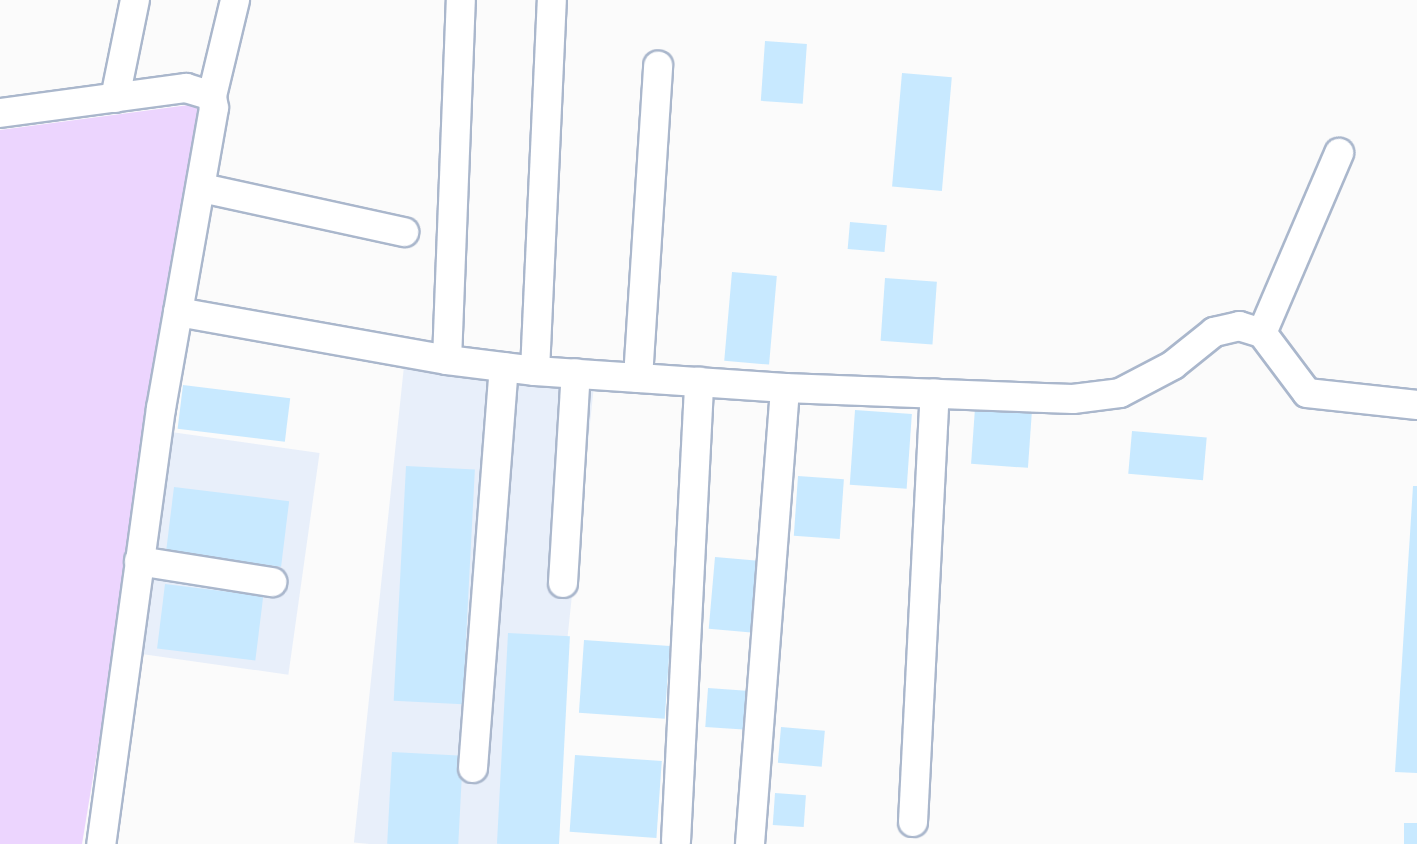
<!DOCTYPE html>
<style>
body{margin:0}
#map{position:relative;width:1417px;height:844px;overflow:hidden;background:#fbfbfb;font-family:"Zilla Slab",serif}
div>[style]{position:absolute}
.built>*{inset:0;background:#e8effa;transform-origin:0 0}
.green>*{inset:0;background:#ecd5fe}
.building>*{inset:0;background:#c8e9ff;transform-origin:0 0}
.roads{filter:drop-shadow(2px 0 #aab7cc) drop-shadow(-2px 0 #aab7cc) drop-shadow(0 2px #aab7cc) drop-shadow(0 -2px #aab7cc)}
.minor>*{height:28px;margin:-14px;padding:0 14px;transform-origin:14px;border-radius:14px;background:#fff}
span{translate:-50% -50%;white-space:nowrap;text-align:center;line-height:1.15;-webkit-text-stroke:5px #fff;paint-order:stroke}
</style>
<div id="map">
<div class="built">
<i style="left:404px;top:366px;width:191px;height:479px;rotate:6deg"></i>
<i style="left:171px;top:432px;width:150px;height:224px;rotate:8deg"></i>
</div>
<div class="green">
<i style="clip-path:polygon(204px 103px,82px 844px,0 844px,0 130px)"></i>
</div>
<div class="building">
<i style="left:765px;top:41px;width:42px;height:60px;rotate:4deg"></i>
<i style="left:902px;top:73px;width:50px;height:114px;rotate:5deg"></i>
<i style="left:850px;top:222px;width:37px;height:27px;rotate:5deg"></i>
<i style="left:732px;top:272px;width:45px;height:89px;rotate:5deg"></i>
<i style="left:885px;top:278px;width:52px;height:63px;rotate:4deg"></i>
<i style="left:183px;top:385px;width:108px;height:44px;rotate:7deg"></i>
<i style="left:975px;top:408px;width:57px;height:56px;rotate:4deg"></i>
<i style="left:855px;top:410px;width:57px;height:75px;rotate:4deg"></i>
<i style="left:1132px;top:431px;width:75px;height:43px;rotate:5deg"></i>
<i style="left:406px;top:466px;width:69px;height:235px;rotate:3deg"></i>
<i style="left:798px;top:476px;width:46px;height:60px;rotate:4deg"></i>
<i style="clip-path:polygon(1413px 486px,1417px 486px,1417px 773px,1395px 772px)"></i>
<i style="left:174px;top:487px;width:116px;height:66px;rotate:7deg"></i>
<i style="left:715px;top:557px;width:54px;height:72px;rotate:5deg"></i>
<i style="left:165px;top:584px;width:99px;height:65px;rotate:7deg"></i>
<i style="left:508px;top:633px;width:62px;height:211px;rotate:3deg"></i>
<i style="left:584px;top:640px;width:86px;height:73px;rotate:4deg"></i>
<i style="left:708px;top:688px;width:42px;height:39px;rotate:4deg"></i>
<i style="left:781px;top:727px;width:44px;height:36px;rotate:5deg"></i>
<i style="left:392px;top:752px;width:71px;height:92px;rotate:3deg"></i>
<i style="left:575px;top:755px;width:87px;height:77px;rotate:4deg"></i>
<i style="left:775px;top:793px;width:31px;height:32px;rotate:4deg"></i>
<i style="left:1404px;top:823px;width:13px;height:21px"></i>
</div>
<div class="roads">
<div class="minor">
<i style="left:212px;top:96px;width:99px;rotate:-76.5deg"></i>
<i style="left:115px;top:98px;width:100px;rotate:-78.5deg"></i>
<i style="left:0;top:113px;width:188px;rotate:-7.7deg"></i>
<i style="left:186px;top:88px;width:27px;rotate:17deg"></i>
<i style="left:212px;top:96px;width:12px;rotate:81deg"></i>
<i style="left:214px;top:108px;width:305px;rotate:100deg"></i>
<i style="left:161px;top:408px;width:440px;rotate:97.8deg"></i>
<i style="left:202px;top:188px;width:207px;rotate:12.3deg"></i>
<i style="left:178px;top:312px;width:273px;rotate:10.1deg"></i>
<i style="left:447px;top:360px;width:89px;rotate:7.1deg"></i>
<i style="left:535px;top:371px;width:251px;rotate:3.9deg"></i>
<i style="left:785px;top:388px;width:288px;rotate:2.2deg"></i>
<i style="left:1073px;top:399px;width:47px;rotate:-7.3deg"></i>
<i style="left:1120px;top:393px;width:60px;rotate:-27.8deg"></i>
<i style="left:1173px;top:365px;width:53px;rotate:-38.8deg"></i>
<i style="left:1214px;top:332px;width:26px;rotate:-13deg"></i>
<i style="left:1239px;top:326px;width:24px;rotate:17deg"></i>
<i style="left:1262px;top:333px;width:75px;rotate:53.1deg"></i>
<i style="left:1307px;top:393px;width:111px;rotate:6.2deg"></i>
<i style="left:1262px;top:333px;width:196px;rotate:-66.8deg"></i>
<i style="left:447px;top:360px;width:360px;rotate:-87.8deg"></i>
<i style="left:535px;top:371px;width:371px;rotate:-87.4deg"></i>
<i style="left:638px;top:378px;width:313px;rotate:-86.3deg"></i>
<i style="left:139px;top:561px;width:135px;rotate:9deg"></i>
<i style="left:563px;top:583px;width:210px;rotate:-86.5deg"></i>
<i style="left:473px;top:768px;width:402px;rotate:-85.6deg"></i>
<i style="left:913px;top:822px;width:429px;rotate:-87.1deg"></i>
<i style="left:676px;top:841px;width:460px;rotate:-87.1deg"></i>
<i style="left:750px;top:844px;width:457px;rotate:-85.6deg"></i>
</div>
</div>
</div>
